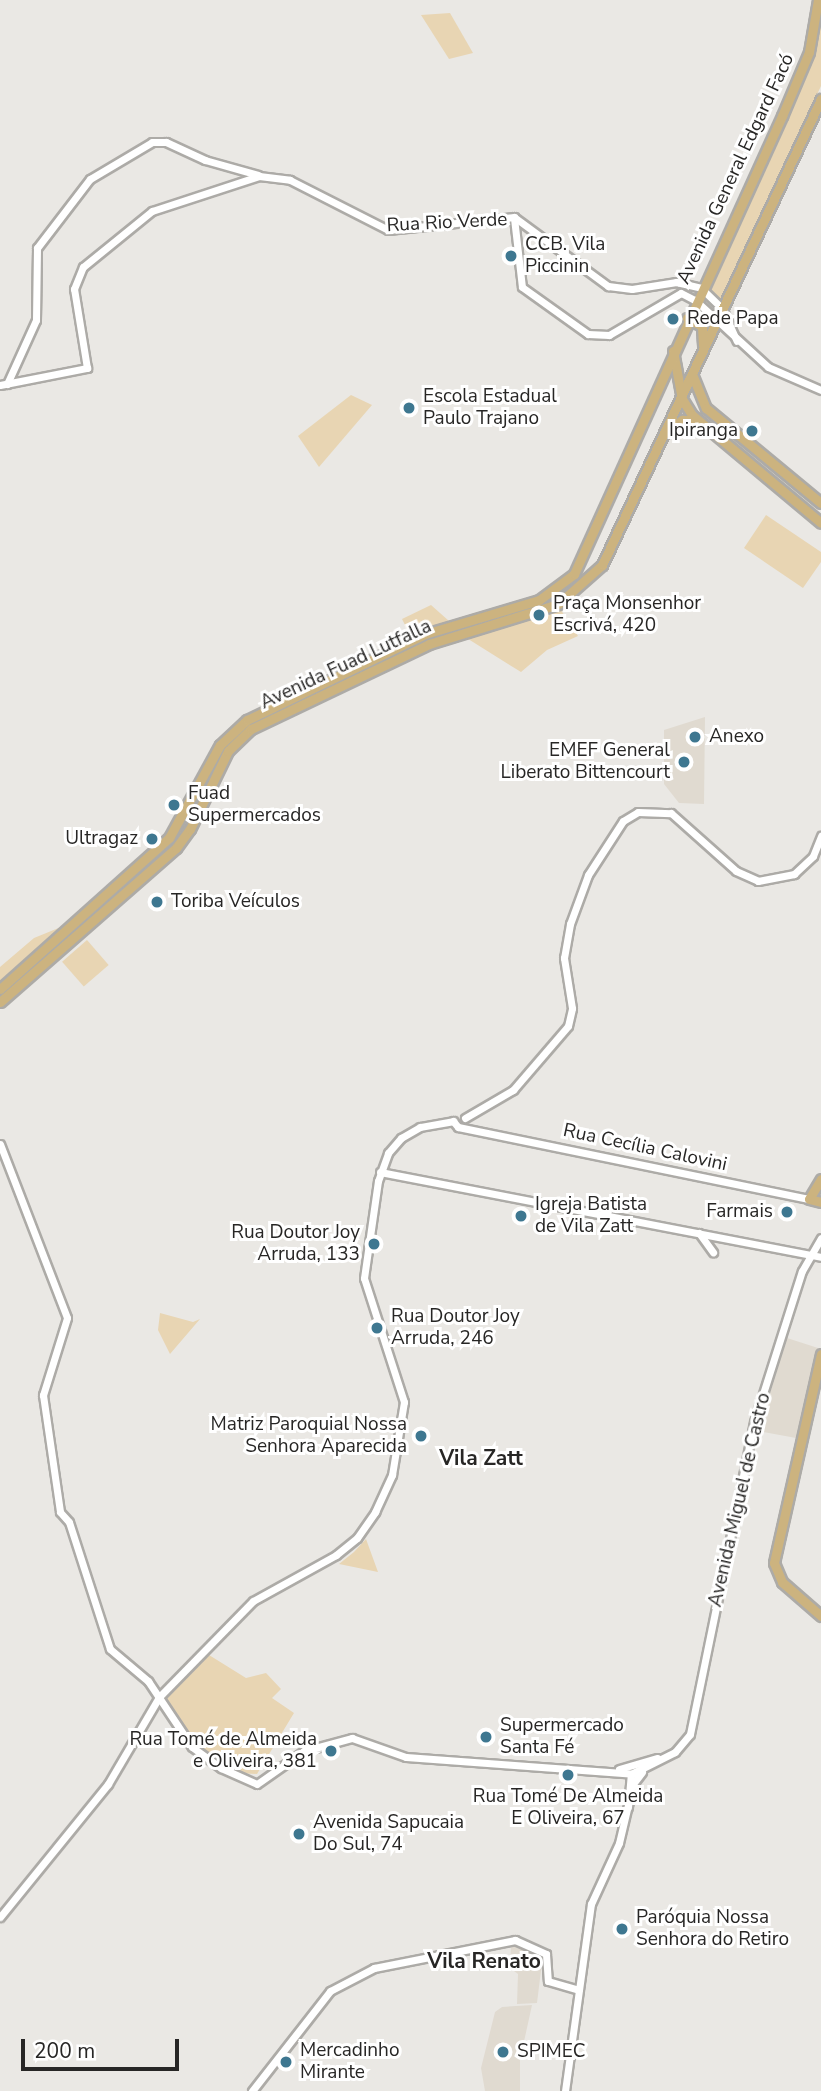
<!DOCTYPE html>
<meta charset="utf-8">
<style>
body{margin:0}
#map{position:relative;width:821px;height:2091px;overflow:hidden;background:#eae8e4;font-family:"Nunito Sans",sans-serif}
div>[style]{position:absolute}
.built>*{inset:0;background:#e0dad0}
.green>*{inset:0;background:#e8d5b3;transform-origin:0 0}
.roads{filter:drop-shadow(2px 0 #adaba7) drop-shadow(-2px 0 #adaba7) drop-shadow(0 2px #adaba7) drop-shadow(0 -2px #adaba7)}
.minor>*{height:7px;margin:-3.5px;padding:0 3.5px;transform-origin:3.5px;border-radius:3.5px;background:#fff}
.major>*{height:9px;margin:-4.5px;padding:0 4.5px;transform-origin:4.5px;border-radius:4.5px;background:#ccb37f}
.dots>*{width:19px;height:19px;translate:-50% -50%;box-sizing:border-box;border:4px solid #fff;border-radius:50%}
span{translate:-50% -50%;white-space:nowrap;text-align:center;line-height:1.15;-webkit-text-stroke:6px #fff;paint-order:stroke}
.street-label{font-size:19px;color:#272625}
.poi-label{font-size:19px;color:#272625}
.left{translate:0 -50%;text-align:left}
.right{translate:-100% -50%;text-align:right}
.neighbourhood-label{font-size:21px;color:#272625;font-weight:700}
.scale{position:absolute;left:21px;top:2039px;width:158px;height:32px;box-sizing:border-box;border:4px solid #272625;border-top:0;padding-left:9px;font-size:21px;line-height:24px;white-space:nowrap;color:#272625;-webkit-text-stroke:5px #fff;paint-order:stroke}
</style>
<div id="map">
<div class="built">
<i style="clip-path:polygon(705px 717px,704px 804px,679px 803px,664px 784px,664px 730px)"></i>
<i style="clip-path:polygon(787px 1338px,818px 1348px,796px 1438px,758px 1431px)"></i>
<i style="clip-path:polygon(518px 1944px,543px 1954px,537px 2003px,517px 2004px,518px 1974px,510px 1968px,511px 1946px)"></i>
<i style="clip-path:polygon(532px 2005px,520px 2060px,520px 2091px,485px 2091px,481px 2068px,495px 2012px,502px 2007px)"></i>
</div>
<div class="green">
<i style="clip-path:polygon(821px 7px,821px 86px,721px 301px,709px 292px,803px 74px)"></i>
<i style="clip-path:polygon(450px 13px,473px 53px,449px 59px,421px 15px)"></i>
<i style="clip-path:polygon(351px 395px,372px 405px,319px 467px,298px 436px)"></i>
<i style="clip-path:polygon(766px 515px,821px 552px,821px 562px,803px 588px,744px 548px)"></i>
<i style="clip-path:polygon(431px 605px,449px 621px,410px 635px,402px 619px)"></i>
<i style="clip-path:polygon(559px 607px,578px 636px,547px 650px,521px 672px,465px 637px)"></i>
<i style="clip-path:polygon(61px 927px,36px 949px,0 981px,0 967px,34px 938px)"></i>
<i style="left:87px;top:940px;width:33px;height:33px;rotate:49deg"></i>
<i style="clip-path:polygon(160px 1313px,193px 1322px,200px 1319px,170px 1354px,158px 1330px)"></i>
<i style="clip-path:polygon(366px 1539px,378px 1572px,339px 1564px,354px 1552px)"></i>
<i style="clip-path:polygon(209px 1655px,246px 1678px,266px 1673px,281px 1689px,272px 1698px,294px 1713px,257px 1774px,237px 1773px,196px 1747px,165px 1700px)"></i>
</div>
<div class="roads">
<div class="minor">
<i style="left:514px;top:218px;width:69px;rotate:83.4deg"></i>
<i style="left:522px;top:287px;width:81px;rotate:35.5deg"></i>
<i style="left:588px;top:334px;width:21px;rotate:3deg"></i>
<i style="left:609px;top:335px;width:83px;rotate:-30.3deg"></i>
<i style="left:681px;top:293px;width:16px;rotate:27deg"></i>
<i style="left:695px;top:300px;width:99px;rotate:42.5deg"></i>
<i style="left:768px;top:367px;width:58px;rotate:23.5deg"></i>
<i style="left:7px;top:384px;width:70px;rotate:-65.6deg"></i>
<i style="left:36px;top:320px;width:72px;rotate:-89.2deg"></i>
<i style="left:37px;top:248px;width:87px;rotate:-52.5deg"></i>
<i style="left:90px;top:179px;width:72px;rotate:-30.8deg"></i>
<i style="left:152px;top:142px;width:14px"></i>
<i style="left:166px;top:142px;width:43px;rotate:24.8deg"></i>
<i style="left:205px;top:160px;width:55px;rotate:15.8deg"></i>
<i style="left:0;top:385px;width:89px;rotate:-11.1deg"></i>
<i style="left:87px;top:368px;width:80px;rotate:-99.3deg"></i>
<i style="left:74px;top:289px;width:24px;rotate:-68deg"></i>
<i style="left:83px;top:267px;width:89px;rotate:-39.1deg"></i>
<i style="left:152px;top:211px;width:113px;rotate:-18.1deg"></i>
<i style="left:259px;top:176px;width:31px;rotate:7deg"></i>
<i style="left:290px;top:180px;width:110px;rotate:27deg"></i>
<i style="left:388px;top:230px;width:127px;rotate:-5.9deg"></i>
<i style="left:514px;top:217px;width:117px;rotate:36.3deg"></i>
<i style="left:608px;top:286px;width:24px;rotate:7deg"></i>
<i style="left:632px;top:289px;width:45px;rotate:-9deg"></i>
<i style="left:676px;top:282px;width:26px;rotate:13deg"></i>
<i style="left:701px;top:288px;width:29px;rotate:44deg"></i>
<i style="left:722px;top:308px;width:36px;rotate:66deg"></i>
<i style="left:465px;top:1118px;width:56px;rotate:-30.3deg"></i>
<i style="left:513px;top:1090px;width:84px;rotate:-49.3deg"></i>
<i style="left:568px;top:1026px;width:18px;rotate:-77deg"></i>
<i style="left:572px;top:1008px;width:51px;rotate:-99.1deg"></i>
<i style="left:564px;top:958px;width:35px;rotate:-80deg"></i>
<i style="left:570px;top:924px;width:52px;rotate:-69.8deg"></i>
<i style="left:588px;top:875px;width:64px;rotate:-57.1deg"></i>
<i style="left:623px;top:821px;width:17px;rotate:-31deg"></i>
<i style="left:638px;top:812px;width:33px;rotate:2deg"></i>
<i style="left:671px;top:813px;width:87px;rotate:41.7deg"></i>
<i style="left:736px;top:871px;width:24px;rotate:24deg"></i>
<i style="left:758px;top:881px;width:37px;rotate:-11deg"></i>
<i style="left:794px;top:874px;width:26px;rotate:-43deg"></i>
<i style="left:813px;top:856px;width:22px;rotate:-68deg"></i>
<i style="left:453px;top:1121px;width:8px;rotate:50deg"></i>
<i style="left:458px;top:1127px;width:358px;rotate:11.6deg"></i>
<i style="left:0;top:1144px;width:186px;rotate:68.9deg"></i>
<i style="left:67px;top:1318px;width:81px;rotate:107.3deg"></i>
<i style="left:43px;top:1395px;width:118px;rotate:81.7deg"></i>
<i style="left:60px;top:1512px;width:13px;rotate:48deg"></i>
<i style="left:69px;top:1522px;width:133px;rotate:72.1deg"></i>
<i style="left:110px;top:1649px;width:50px;rotate:40.1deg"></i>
<i style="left:148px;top:1681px;width:79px;rotate:56.3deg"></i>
<i style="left:192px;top:1747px;width:36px;rotate:36deg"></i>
<i style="left:221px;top:1768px;width:39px;rotate:24deg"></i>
<i style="left:257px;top:1784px;width:57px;rotate:-35.1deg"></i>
<i style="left:304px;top:1751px;width:50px;rotate:-15.2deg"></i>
<i style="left:352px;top:1738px;width:57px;rotate:19.4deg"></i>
<i style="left:406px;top:1757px;width:234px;rotate:4.2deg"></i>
<i style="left:380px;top:1172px;width:449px;rotate:10.9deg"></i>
<i style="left:699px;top:1233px;width:24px;rotate:54deg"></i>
<i style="left:619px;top:1769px;width:40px;rotate:-16deg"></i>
<i style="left:628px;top:1807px;width:33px;rotate:-85deg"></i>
<i style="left:631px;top:1774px;width:49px;rotate:-26.6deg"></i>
<i style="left:675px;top:1752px;width:23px;rotate:-50deg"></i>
<i style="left:690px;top:1734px;width:318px;rotate:-78.4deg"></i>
<i style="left:754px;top:1422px;width:158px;rotate:-72.4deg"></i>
<i style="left:802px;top:1271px;width:38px;rotate:-60deg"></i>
<i style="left:0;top:1917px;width:171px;rotate:-50.9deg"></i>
<i style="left:108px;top:1784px;width:101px;rotate:-59.6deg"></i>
<i style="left:159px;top:1697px;width:134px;rotate:-45.6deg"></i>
<i style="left:253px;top:1601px;width:95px;rotate:-29deg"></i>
<i style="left:336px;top:1555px;width:27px;rotate:-39deg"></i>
<i style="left:357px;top:1538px;width:32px;rotate:-55deg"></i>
<i style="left:375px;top:1512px;width:41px;rotate:-65.3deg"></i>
<i style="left:392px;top:1475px;width:74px;rotate:-80.7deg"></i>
<i style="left:404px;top:1402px;width:130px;rotate:-107.9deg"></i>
<i style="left:364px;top:1278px;width:98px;rotate:-81.8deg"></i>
<i style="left:378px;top:1181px;width:30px;rotate:-70deg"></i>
<i style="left:388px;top:1153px;width:20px;rotate:-49deg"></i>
<i style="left:401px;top:1138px;width:22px;rotate:-30deg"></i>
<i style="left:420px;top:1127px;width:34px;rotate:-10deg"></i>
<i style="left:252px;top:2091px;width:127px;rotate:-52deg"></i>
<i style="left:330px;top:1991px;width:50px;rotate:-27.6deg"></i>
<i style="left:374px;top:1968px;width:144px;rotate:-11.2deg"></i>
<i style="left:515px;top:1940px;width:34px;rotate:24deg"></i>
<i style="left:546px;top:1954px;width:27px;rotate:86deg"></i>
<i style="left:548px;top:1981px;width:32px;rotate:16deg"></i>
<i style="left:565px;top:2091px;width:189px;rotate:-82.1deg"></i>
<i style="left:591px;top:1904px;width:67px;rotate:-65.3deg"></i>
<i style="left:619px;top:1843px;width:61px;rotate:-76.7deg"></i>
<i style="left:633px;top:1784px;width:15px;rotate:-53deg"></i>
</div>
<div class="major">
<i style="left:687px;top:318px;width:17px;rotate:28deg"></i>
<i style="left:702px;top:326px;width:19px;rotate:87deg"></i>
<i style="left:673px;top:351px;width:49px;rotate:79.4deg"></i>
<i style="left:682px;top:399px;width:19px;rotate:58deg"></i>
<i style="left:692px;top:415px;width:168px;rotate:39.9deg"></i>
<i style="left:692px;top:374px;width:37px;rotate:68deg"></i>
<i style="left:706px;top:408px;width:149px;rotate:39.6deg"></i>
<i style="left:671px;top:428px;width:14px;rotate:-36deg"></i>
<i style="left:682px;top:420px;width:15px"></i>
<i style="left:0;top:989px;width:227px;rotate:-41.8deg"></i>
<i style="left:169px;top:838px;width:106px;rotate:-61.3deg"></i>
<i style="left:220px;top:745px;width:37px;rotate:-43deg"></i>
<i style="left:247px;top:720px;width:198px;rotate:-25.8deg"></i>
<i style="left:425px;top:634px;width:119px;rotate:-16.6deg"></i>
<i style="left:539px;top:600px;width:44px;rotate:-36.6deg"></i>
<i style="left:574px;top:574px;width:503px;rotate:-65.57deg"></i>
<i style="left:782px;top:116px;width:69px;rotate:-67.1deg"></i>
<i style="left:809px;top:52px;width:53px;rotate:-80.2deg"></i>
<i style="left:0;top:1002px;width:234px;rotate:-41.2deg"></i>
<i style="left:176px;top:848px;width:24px;rotate:-54deg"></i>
<i style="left:190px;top:829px;width:87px;rotate:-64deg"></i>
<i style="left:228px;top:751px;width:32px;rotate:-44deg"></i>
<i style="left:251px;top:729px;width:197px;rotate:-25.5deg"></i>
<i style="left:429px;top:644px;width:135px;rotate:-17.2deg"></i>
<i style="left:558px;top:604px;width:59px;rotate:-41.6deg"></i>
<i style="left:602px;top:565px;width:515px;rotate:-64.83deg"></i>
<i style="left:821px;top:1179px;width:23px;rotate:121deg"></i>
<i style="left:809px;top:1199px;width:12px;rotate:14deg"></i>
<i style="left:821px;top:1354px;width:214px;rotate:102.7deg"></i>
<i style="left:774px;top:1563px;width:21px;rotate:67deg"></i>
<i style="left:782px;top:1582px;width:52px;rotate:41.1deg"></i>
</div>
</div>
<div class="dots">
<i style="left:511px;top:256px;background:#3e7790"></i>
<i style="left:673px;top:319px;background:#3e7790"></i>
<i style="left:409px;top:408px;background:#3e7790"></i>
<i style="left:752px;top:431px;background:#3e7790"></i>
<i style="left:539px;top:615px;background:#3e7790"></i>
<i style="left:695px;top:737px;background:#3e7790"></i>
<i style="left:684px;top:762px;background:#3e7790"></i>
<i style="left:174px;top:805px;background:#3e7790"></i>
<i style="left:152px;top:839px;background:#3e7790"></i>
<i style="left:157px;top:902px;background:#3e7790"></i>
<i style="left:787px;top:1212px;background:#3e7790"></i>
<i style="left:521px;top:1216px;background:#3e7790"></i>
<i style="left:374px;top:1244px;background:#3e7790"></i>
<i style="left:377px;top:1328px;background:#3e7790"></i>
<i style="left:421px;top:1436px;background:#3e7790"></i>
<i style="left:486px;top:1737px;background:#3e7790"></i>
<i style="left:331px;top:1751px;background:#3e7790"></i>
<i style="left:568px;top:1775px;background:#3e7790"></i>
<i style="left:299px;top:1834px;background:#3e7790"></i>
<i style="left:622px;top:1929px;background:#3e7790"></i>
<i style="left:503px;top:2052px;background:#3e7790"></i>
<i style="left:286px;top:2062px;background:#3e7790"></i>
</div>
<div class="street-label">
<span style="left:736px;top:169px;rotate:-65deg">Avenida General Edgard Facó</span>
<span style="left:447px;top:223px;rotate:-3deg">Rua Rio Verde</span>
<span style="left:346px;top:665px;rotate:-25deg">Avenida Fuad Lutfalla</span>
<span style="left:645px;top:1148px;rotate:12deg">Rua Cecília Calovini</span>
<span style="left:740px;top:1500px;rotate:-77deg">Avenida Miguel de Castro</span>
</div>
<div class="poi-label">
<span class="left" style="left:525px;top:256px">CCB. Vila<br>Piccinin</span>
<span class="left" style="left:687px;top:319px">Rede Papa</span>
<span class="left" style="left:423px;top:408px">Escola Estadual<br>Paulo Trajano</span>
<span class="right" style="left:738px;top:431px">Ipiranga</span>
<span class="left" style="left:553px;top:615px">Praça Monsenhor<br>Escrivá, 420</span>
<span class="left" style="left:709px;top:737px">Anexo</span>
<span class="right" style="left:670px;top:762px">EMEF General<br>Liberato Bittencourt</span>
<span class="left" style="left:188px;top:805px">Fuad<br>Supermercados</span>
<span class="right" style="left:138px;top:839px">Ultragaz</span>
<span class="left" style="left:171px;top:902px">Toriba Veículos</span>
<span class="left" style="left:535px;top:1216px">Igreja Batista<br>de Vila Zatt</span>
<span class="right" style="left:773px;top:1212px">Farmais</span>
<span class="right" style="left:360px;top:1244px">Rua Doutor Joy<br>Arruda, 133</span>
<span class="left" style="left:391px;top:1328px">Rua Doutor Joy<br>Arruda, 246</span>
<span class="right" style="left:407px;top:1436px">Matriz Paroquial Nossa<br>Senhora Aparecida</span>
<span class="left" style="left:500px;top:1737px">Supermercado<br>Santa Fé</span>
<span class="right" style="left:317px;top:1751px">Rua Tomé de Almeida<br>e Oliveira, 381</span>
<span style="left:568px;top:1808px">Rua Tomé De Almeida<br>E Oliveira, 67</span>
<span class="left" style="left:313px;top:1834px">Avenida Sapucaia<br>Do Sul, 74</span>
<span class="left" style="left:636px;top:1929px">Paróquia Nossa<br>Senhora do Retiro</span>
<span class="left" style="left:300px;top:2062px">Mercadinho<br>Mirante</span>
<span class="left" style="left:517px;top:2052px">SPIMEC</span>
</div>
<div class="neighbourhood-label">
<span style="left:481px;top:1458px">Vila Zatt</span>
<span style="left:484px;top:1961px">Vila Renato</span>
</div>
<div class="scale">200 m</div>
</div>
